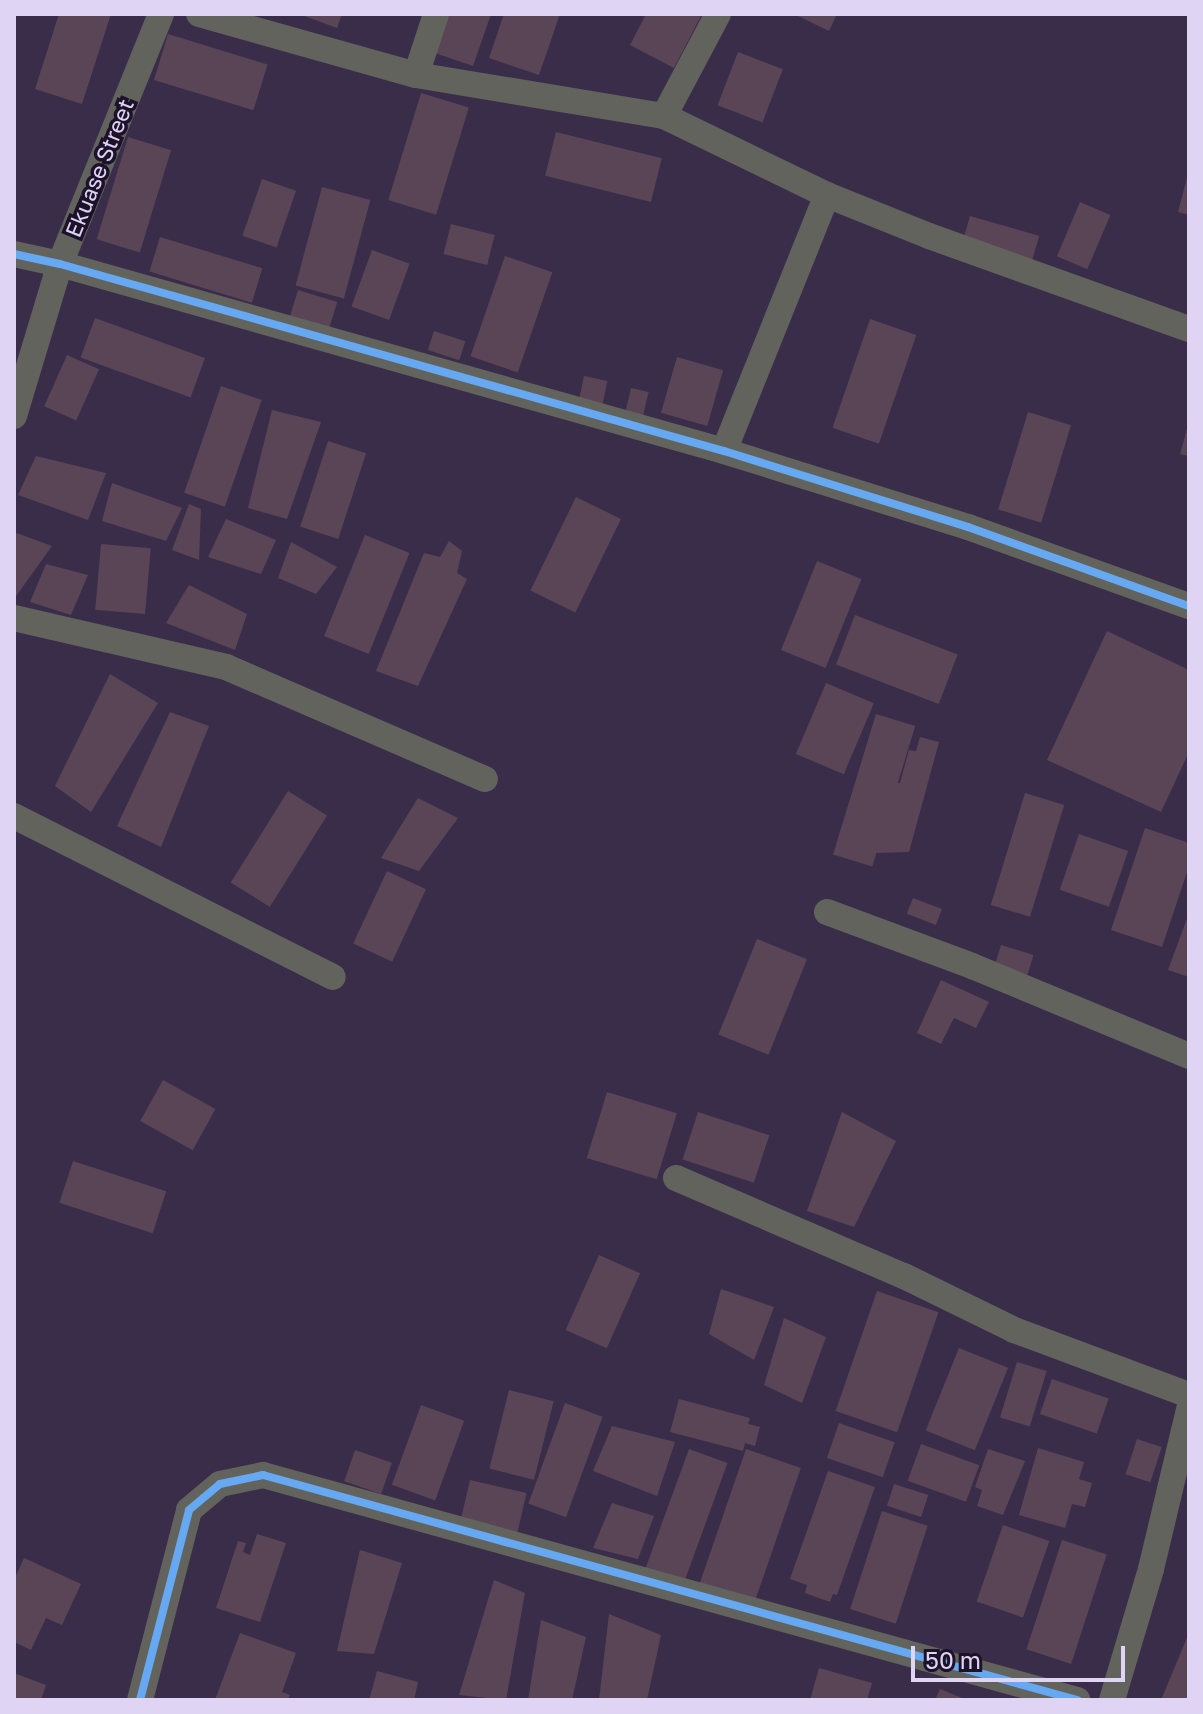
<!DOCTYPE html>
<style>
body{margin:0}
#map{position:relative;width:1203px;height:1714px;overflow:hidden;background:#3a2d4a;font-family:"Golos Text",sans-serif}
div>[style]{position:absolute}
.building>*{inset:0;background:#5a4557;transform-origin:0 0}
.street>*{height:26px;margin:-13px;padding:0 13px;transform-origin:13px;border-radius:13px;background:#62635d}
.cycleway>*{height:8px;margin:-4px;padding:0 4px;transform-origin:4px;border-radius:4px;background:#66a8f1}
span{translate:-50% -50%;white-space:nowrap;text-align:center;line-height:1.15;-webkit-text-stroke:7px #1c1229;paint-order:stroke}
.street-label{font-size:22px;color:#e0d4f5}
.frame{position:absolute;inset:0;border:16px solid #e0d4f5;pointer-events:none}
.scale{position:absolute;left:911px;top:1646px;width:214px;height:36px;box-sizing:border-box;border:4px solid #e0d4f5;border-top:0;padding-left:10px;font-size:24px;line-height:28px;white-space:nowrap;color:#e0d4f5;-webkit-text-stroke:6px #1c1229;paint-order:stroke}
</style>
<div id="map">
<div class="building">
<i style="clip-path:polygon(59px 14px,111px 14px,82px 104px,35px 89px)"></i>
<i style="clip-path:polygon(299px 14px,342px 14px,337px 28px)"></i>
<i style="clip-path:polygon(445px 14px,491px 14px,473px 66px,432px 52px)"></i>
<i style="clip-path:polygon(504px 14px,560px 14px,539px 75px,489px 58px)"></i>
<i style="clip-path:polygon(646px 14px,702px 14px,674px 68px,630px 45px)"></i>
<i style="clip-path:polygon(794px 14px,837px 14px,829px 31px)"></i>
<i style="left:168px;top:34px;width:104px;height:48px;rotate:17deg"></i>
<i style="left:738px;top:52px;width:48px;height:57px;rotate:21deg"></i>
<i style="left:421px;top:93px;width:50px;height:112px;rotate:17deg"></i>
<i style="left:556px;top:132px;width:109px;height:45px;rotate:14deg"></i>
<i style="left:128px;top:137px;width:45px;height:107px;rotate:17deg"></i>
<i style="clip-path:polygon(1189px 170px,1189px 215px,1178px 212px)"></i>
<i style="left:262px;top:179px;width:36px;height:60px;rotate:19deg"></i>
<i style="left:322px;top:187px;width:50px;height:102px;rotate:15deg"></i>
<i style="left:1080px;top:202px;width:33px;height:59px;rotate:23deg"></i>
<i style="left:970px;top:216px;width:72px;height:26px;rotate:16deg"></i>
<i style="left:451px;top:224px;width:45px;height:31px;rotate:14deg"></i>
<i style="left:160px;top:237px;width:107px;height:36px;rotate:17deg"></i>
<i style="left:372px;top:250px;width:40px;height:60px;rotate:20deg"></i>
<i style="left:505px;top:256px;width:50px;height:106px;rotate:19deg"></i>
<i style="left:298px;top:290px;width:41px;height:30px;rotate:17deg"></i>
<i style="left:95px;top:318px;width:117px;height:42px;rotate:20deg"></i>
<i style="left:870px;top:319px;width:49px;height:115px;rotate:19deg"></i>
<i style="left:434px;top:331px;width:33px;height:20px;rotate:18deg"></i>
<i style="left:67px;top:355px;width:35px;height:56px;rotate:24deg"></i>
<i style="left:677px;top:357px;width:48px;height:58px;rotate:16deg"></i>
<i style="left:584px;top:376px;width:24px;height:25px;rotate:12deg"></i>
<i style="left:221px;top:386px;width:43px;height:113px;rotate:19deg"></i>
<i style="left:631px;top:388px;width:18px;height:24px;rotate:13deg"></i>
<i style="clip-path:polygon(272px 410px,321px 422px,287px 519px,248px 508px)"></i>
<i style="left:1028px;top:412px;width:45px;height:102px;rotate:17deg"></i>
<i style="clip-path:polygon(1189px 422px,1189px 456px,1180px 454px)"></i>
<i style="left:328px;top:441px;width:40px;height:90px;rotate:18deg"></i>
<i style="clip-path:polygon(36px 456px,106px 473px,88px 520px,18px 495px)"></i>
<i style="clip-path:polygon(112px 483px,182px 508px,166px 541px,102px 521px)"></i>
<i style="left:576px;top:497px;width:50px;height:104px;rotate:26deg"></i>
<i style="clip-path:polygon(189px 504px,201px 509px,199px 560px,172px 550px)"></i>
<i style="clip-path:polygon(226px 519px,276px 540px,261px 574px,208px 557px)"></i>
<i style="clip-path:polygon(14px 532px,52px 546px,14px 599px)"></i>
<i style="left:365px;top:535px;width:48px;height:109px;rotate:22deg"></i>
<i style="clip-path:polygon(449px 541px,462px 551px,457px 573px,467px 579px,418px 686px,376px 671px,424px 553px,440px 557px)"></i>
<i style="clip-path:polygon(291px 542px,337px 567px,316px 594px,278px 578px)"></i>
<i style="left:101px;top:544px;width:50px;height:66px;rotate:5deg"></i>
<i style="left:817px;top:561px;width:48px;height:96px;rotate:22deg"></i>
<i style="clip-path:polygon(46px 564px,88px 575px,71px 615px,30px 602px)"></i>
<i style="clip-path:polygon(189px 585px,247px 614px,235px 650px,166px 623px)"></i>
<i style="left:855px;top:615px;width:110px;height:53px;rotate:21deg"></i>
<i style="clip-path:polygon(1107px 631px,1189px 670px,1189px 752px,1161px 812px,1047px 760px)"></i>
<i style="clip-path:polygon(110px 674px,158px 703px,91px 812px,55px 786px)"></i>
<i style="left:826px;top:683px;width:52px;height:77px;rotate:23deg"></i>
<i style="clip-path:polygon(170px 712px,209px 726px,161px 847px,117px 826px)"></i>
<i style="left:876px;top:714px;width:41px;height:147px;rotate:17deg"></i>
<i style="clip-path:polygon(920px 737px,939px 742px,909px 852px,876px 853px,895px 782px,900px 783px,909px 750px,916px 751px)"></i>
<i style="left:288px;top:791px;width:46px;height:108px;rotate:32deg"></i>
<i style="left:1025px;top:793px;width:41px;height:117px;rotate:17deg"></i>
<i style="clip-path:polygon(418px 798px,458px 818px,419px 871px,381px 858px)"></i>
<i style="clip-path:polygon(1145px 828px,1189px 843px,1189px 866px,1162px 947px,1111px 930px)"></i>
<i style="left:1079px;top:834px;width:52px;height:59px;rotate:19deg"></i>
<i style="left:387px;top:871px;width:43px;height:80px;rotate:25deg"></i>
<i style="left:913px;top:898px;width:31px;height:17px;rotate:21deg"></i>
<i style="clip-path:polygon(1189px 913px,1189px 977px,1168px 970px)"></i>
<i style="left:757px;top:939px;width:54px;height:103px;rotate:22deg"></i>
<i style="left:1001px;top:945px;width:34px;height:24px;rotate:17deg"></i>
<i style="clip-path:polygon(941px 980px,989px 1002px,976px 1028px,954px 1018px,941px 1044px,917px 1033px)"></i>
<i style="left:163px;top:1080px;width:60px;height:47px;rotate:29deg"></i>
<i style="left:607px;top:1092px;width:73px;height:69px;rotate:17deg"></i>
<i style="left:698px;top:1112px;width:75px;height:50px;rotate:18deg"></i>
<i style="clip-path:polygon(842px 1112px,896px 1141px,854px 1227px,807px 1211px)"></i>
<i style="left:73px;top:1161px;width:98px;height:44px;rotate:18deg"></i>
<i style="left:599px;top:1255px;width:45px;height:82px;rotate:24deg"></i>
<i style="clip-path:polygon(721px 1289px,774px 1307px,754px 1360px,709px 1334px)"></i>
<i style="left:877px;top:1291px;width:65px;height:127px;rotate:19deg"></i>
<i style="clip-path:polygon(784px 1318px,826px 1337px,802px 1403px,764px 1385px)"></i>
<i style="left:959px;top:1348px;width:53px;height:89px;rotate:22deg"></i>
<i style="left:1017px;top:1362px;width:31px;height:58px;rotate:17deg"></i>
<i style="left:1052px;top:1379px;width:60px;height:37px;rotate:19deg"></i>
<i style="left:509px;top:1390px;width:46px;height:81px;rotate:14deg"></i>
<i style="clip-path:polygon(679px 1399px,750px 1418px,748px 1424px,760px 1427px,755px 1446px,745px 1443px,743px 1451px,670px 1432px)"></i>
<i style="left:565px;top:1403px;width:40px;height:107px;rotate:20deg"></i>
<i style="left:421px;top:1405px;width:46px;height:85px;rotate:20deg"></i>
<i style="left:839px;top:1423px;width:59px;height:37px;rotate:19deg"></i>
<i style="clip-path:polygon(612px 1426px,675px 1442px,657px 1496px,593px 1471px)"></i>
<i style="left:1137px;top:1439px;width:26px;height:37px;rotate:18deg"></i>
<i style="left:921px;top:1444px;width:62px;height:39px;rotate:20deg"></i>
<i style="clip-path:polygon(1038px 1448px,1084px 1462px,1079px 1479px,1092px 1483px,1085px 1507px,1072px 1504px,1065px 1528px,1019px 1515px)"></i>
<i style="left:689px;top:1449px;width:41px;height:132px;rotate:20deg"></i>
<i style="left:746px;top:1449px;width:58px;height:145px;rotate:19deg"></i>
<i style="clip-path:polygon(988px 1449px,1025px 1461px,1003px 1515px,977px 1506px,982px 1490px,975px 1487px)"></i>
<i style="left:355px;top:1450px;width:39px;height:33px;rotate:19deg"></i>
<i style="clip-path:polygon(828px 1471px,875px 1487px,837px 1595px,833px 1594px,830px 1602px,805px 1593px,807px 1585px,790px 1579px)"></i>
<i style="left:470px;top:1480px;width:58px;height:44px;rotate:13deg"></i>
<i style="left:894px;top:1484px;width:36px;height:23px;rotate:18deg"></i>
<i style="clip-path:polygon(612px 1503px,654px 1516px,638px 1559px,593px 1548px)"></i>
<i style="left:882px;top:1511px;width:48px;height:103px;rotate:18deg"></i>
<i style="left:1003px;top:1525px;width:49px;height:81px;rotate:19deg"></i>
<i style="clip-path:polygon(257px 1534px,286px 1543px,260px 1622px,216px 1608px,238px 1541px,246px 1543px,243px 1552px,250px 1555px)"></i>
<i style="left:1062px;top:1540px;width:47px;height:115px;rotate:18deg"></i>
<i style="clip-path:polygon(360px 1550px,402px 1563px,374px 1654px,337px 1651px)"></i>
<i style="clip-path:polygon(24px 1558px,81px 1584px,62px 1625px,46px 1618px,31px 1650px,14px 1642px,14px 1580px)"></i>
<i style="clip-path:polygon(494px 1580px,525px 1593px,506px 1700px,459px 1695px)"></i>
<i style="clip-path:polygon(609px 1614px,661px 1635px,647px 1700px,599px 1700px)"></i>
<i style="clip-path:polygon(541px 1620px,586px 1637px,572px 1700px,528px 1700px)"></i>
<i style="clip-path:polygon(240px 1633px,296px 1653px,282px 1692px,290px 1695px,288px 1700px,215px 1700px)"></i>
<i style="clip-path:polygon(1189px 1633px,1189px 1700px,1161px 1700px)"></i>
<i style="clip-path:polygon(819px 1668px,872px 1683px,867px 1700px,810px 1700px)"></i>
<i style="clip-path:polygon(377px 1671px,418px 1682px,414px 1700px,369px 1700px)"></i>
<i style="clip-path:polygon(14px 1673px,46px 1685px,41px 1700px,14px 1700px)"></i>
<i style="clip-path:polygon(940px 1689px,967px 1700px,935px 1700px)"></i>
</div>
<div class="street">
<i style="left:199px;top:14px;width:225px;rotate:15.7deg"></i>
<i style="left:416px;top:75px;width:251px;rotate:9.4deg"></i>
<i style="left:664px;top:116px;width:181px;rotate:25.9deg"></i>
<i style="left:416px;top:75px;width:64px;rotate:-71.8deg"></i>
<i style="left:664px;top:116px;width:115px;rotate:-62.1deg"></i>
<i style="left:14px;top:254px;width:47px;rotate:12.3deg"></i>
<i style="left:60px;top:264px;width:690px;rotate:15.73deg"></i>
<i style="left:724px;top:451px;width:256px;rotate:17.3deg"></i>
<i style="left:968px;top:527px;width:235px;rotate:19.7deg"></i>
<i style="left:14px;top:416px;width:159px;rotate:-73.2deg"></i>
<i style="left:60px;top:264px;width:270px;rotate:-68deg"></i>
<i style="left:724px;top:451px;width:276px;rotate:-68.1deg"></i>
<i style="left:827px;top:195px;width:110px;rotate:21.9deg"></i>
<i style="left:929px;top:236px;width:276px;rotate:19.7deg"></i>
<i style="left:14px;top:618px;width:218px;rotate:13deg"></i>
<i style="left:226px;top:667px;width:282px;rotate:23.4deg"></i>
<i style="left:14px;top:816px;width:357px;rotate:26.8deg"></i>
<i style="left:827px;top:912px;width:155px;rotate:20.4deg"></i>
<i style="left:972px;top:966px;width:235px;rotate:22.5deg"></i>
<i style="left:676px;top:1178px;width:248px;rotate:23.3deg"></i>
<i style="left:904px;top:1276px;width:123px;rotate:26.1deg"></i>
<i style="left:1014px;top:1330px;width:187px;rotate:20.4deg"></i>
<i style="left:140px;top:1700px;width:196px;rotate:-75.5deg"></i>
<i style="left:189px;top:1510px;width:40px;rotate:-40deg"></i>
<i style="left:220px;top:1484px;width:44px;rotate:-11.8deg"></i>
<i style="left:263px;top:1475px;width:845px;rotate:15.45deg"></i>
<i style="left:1112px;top:1700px;width:137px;rotate:-73.4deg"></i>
<i style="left:1151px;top:1569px;width:164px;rotate:-76.6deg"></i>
</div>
<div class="cycleway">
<i style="left:14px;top:254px;width:47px;rotate:12.3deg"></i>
<i style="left:60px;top:264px;width:690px;rotate:15.73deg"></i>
<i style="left:724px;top:451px;width:256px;rotate:17.3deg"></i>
<i style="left:968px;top:527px;width:235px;rotate:19.7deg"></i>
<i style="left:140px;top:1700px;width:196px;rotate:-75.5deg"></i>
<i style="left:189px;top:1510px;width:40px;rotate:-40deg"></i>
<i style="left:220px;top:1484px;width:44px;rotate:-11.8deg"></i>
<i style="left:263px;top:1475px;width:845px;rotate:15.45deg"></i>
</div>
<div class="street-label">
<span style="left:99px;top:168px;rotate:-68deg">Ekuase Street</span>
</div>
<div class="frame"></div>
<div class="scale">50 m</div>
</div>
